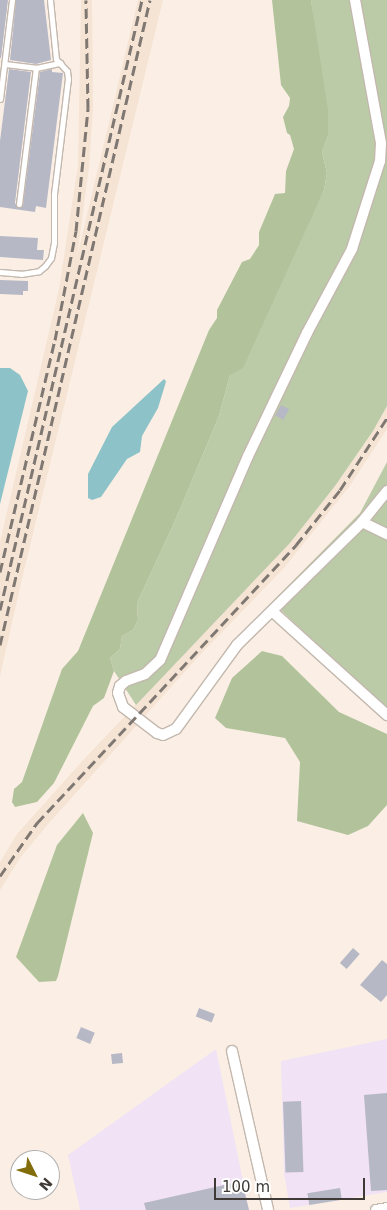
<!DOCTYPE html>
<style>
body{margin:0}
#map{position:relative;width:387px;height:1210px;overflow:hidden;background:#fbefe5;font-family:"DejaVu Sans",sans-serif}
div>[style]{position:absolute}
.built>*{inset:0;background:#f5e3d4}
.industrial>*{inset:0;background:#f1e2f5}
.green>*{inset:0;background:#bbcaa7}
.forest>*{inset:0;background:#b2c39c}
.water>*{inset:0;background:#8cc2c8}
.building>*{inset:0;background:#b6b8c5;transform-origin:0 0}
.roads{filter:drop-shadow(1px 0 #c3b8ae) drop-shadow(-1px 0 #c3b8ae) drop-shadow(0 1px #c3b8ae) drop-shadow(0 -1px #c3b8ae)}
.lane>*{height:5px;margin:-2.5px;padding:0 2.5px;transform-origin:2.5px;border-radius:2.5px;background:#fff}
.street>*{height:10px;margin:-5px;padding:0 5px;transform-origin:5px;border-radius:5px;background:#fff}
.rail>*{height:3px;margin-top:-1.5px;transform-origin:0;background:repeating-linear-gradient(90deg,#7f7872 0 10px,transparent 0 15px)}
span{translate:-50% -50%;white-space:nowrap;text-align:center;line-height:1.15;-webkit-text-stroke:4px #fff;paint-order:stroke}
.north{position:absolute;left:10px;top:1150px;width:50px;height:50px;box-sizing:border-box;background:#fff;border:1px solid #b2b0af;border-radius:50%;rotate:131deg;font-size:14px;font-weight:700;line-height:20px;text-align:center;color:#3f3a36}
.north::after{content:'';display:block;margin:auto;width:18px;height:22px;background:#836d0a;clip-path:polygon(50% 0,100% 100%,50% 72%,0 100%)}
.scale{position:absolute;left:214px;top:1178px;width:151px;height:22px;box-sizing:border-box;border:2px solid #3f3a36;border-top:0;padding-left:6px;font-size:15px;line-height:18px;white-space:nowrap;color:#3f3a36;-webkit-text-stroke:4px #fff;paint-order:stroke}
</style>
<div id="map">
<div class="built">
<i style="clip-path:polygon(81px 0,92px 0,93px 108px,89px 168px,77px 257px,138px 0,163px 0,22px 579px,0 676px,0 542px,59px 289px,78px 165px)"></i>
<i style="clip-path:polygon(387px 406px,387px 429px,349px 487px,284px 568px,198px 657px,49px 823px,20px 858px,0 890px,0 862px,17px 834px,85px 758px,290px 543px,335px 486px,373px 431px)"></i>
</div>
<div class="industrial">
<i style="clip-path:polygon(387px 1039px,387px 1192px,290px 1208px,284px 1173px,281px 1061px)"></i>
<i style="clip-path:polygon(216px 1049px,249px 1210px,80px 1210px,68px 1155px)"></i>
</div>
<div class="green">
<i style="clip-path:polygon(311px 0,387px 0,387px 406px,373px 431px,335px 486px,290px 543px,136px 705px,114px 671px,110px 658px,120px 649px,122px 636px,133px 630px,138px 620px,137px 603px,175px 521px,219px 416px,230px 375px,324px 190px,327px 173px,322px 152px,328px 136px)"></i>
<i style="clip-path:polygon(387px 462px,387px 709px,272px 602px,360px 513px)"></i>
</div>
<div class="forest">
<i style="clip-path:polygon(272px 0,311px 0,328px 110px,328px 136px,322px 152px,327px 173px,324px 190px,243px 368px,230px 375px,219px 416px,175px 521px,137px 603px,138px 620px,133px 630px,122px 636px,120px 649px,110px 658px,114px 671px,104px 698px,93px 706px,54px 783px,37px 802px,15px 807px,12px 802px,14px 789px,22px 782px,62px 669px,78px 651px,209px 330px,217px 318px,217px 310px,242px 262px,250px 259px,259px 245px,259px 232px,275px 194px,285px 193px,286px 171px,294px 149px,290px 135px,287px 133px,283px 117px,289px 106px,290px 98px,281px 85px)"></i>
<i style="clip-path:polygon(262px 651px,282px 656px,339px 712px,387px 734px,387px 805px,368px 826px,348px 835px,297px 821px,300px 762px,285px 738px,226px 728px,215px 718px,232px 678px)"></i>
<i style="clip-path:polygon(83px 813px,93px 833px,58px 976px,56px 981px,39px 982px,16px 957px,57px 845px)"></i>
</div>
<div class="water">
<i style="clip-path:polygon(0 368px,10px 368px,20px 375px,28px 391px,0 504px)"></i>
<i style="clip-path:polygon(164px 379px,166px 381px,165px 385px,158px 408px,142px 436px,140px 452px,127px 459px,101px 497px,92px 500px,88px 498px,88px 474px,112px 427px)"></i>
</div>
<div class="building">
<i style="clip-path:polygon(0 0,8px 0,1px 58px,0 58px)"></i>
<i style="clip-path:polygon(16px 0,44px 0,51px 60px,36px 64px,10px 60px)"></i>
<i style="clip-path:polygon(9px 69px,31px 72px,15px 203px,19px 208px,23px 205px,40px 72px,52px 69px,52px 72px,63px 73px,46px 208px,36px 206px,35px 212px,0 207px,0 141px)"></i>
<i style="clip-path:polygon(0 236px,38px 238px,37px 250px,44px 250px,43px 260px,0 257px)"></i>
<i style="clip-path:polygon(0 280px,28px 281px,28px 291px,23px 291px,23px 295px,0 294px)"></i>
<i style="left:281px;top:405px;width:9px;height:12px;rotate:27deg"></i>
<i style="left:353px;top:948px;width:9px;height:20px;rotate:41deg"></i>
<i style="clip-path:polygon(382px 960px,387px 964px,387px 995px,381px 1002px,360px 985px)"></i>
<i style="left:199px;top:1008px;width:17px;height:9px;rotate:21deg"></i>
<i style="left:81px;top:1027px;width:15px;height:12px;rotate:23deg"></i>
<i style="left:122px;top:1053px;width:10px;height:11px;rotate:84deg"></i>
<i style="clip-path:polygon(387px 1093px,387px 1190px,371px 1191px,364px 1095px)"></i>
<i style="left:301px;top:1101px;width:71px;height:18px;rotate:88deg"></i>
<i style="clip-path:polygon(242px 1181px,249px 1210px,146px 1210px,144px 1203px)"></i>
<i style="left:340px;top:1188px;width:12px;height:33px;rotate:81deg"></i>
</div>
<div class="roads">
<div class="lane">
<i style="left:5px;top:64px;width:31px;rotate:7deg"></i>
<i style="left:36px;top:68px;width:25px;rotate:-12deg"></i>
<i style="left:0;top:99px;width:100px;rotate:-83.1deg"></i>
<i style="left:19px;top:204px;width:137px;rotate:-82.9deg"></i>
<i style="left:0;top:272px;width:21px;rotate:5deg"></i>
<i style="left:21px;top:274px;width:18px;rotate:-9deg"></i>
<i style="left:39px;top:271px;width:8px;rotate:-40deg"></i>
<i style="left:45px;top:266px;width:10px;rotate:-53deg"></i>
<i style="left:51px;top:258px;width:15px;rotate:-79deg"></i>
<i style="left:54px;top:243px;width:49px;rotate:-90deg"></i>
<i style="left:54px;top:194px;width:116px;rotate:-83.1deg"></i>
<i style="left:68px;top:79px;width:8px;rotate:-97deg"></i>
<i style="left:67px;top:71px;width:16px;rotate:-133deg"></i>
<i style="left:56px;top:59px;width:59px;rotate:-95.8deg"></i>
</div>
<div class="street">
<i style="left:355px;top:0;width:145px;rotate:79.7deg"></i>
<i style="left:381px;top:143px;width:18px;rotate:93deg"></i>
<i style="left:380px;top:161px;width:92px;rotate:107.7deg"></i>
<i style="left:352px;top:249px;width:95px;rotate:118.2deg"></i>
<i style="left:307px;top:333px;width:136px;rotate:115.6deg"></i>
<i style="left:248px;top:456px;width:222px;rotate:113.3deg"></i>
<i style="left:160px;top:660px;width:21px;rotate:137deg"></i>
<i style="left:145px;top:674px;width:20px;rotate:160deg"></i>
<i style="left:126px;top:681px;width:8px;rotate:140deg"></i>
<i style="left:120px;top:686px;width:7px;rotate:106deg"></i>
<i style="left:118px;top:693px;width:15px;rotate:70deg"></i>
<i style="left:123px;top:707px;width:43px;rotate:37.4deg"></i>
<i style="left:157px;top:733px;width:6px;rotate:18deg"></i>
<i style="left:163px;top:735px;width:14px;rotate:-25deg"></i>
<i style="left:176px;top:729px;width:104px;rotate:-54deg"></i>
<i style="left:237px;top:645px;width:175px;rotate:-44.5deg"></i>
<i style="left:362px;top:522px;width:40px;rotate:-51deg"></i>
<i style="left:362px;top:522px;width:28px;rotate:26deg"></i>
<i style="left:273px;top:612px;width:154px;rotate:42.1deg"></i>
<i style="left:232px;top:1051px;width:163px;rotate:77.2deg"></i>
<i style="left:376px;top:1210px;width:11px;rotate:-10deg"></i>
</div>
</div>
<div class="rail">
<i style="left:0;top:572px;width:238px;rotate:-76.7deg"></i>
<i style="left:55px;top:340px;width:111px;rotate:-79.1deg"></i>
<i style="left:76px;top:231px;width:124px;rotate:-84.4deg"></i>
<i style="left:88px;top:108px;width:108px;rotate:-91.1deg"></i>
<i style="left:0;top:610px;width:626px;rotate:-76.9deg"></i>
<i style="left:0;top:645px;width:662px;rotate:-76.91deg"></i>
<i style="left:0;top:876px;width:65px;rotate:-55.1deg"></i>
<i style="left:37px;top:823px;width:380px;rotate:-47deg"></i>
<i style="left:296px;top:545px;width:70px;rotate:-51.3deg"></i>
<i style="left:340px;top:490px;width:86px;rotate:-56.9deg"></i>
</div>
<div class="north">N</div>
<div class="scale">100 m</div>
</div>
